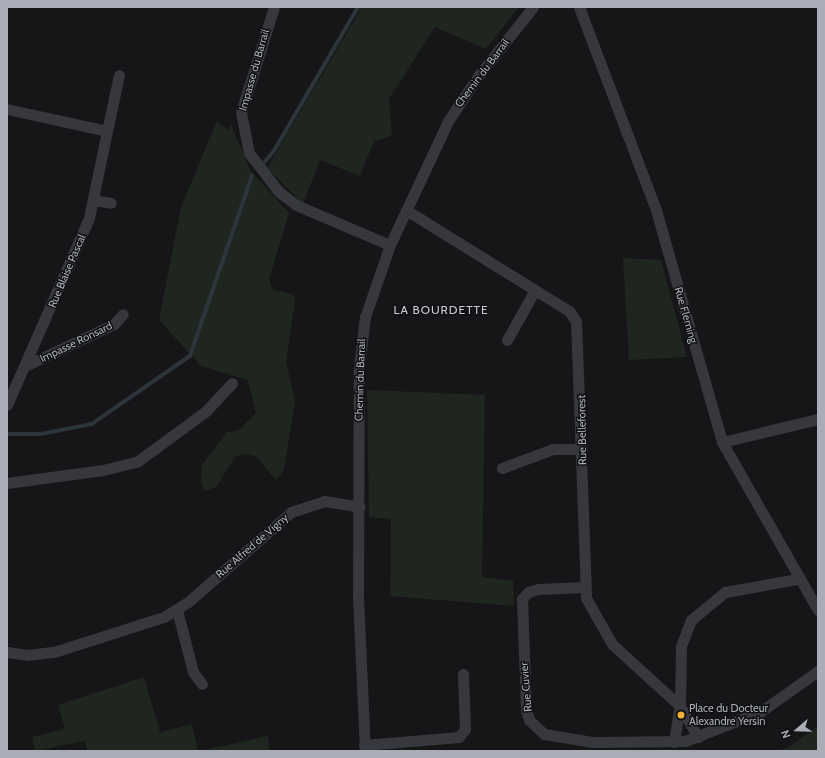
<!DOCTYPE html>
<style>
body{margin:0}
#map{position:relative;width:825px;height:758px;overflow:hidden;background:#161618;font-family:Cabin,sans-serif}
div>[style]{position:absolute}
.green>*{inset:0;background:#1e261f}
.stream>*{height:3.5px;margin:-1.75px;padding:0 1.75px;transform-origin:1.75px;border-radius:1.75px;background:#2c353c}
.minor>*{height:11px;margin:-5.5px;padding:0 5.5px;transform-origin:5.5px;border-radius:5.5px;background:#37383d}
.dots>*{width:11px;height:11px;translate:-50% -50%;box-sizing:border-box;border:2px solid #111113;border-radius:50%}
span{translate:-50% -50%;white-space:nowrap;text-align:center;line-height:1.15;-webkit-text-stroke:3px #111113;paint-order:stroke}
.street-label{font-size:11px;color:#a8adb8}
.poi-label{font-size:11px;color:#a8adb8}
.left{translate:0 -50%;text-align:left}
.neighbourhood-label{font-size:12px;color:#c9ccd4;letter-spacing:1px}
.frame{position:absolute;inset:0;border:8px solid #a8adb8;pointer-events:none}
.north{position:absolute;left:777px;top:710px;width:40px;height:40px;-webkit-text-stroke:3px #111113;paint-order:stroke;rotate:250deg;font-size:11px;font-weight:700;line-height:16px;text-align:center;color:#a8adb8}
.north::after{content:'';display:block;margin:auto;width:14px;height:18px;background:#a8adb8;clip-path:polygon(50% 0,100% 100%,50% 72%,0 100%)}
</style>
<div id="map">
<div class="green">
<i style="clip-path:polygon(362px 7px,519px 7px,486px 49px,435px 27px,389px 99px,392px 136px,374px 141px,360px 176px,320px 160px,303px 204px,267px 168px)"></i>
<i style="clip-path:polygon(217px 121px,228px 130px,231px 125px,250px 170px,289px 213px,269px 279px,273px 290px,293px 294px,295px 301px,286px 362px,295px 401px,284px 470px,276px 480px,256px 456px,247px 454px,236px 456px,216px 487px,205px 491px,201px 483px,202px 465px,227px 432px,239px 430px,256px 413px,248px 380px,201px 366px,159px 320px,181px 207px)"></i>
<i style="clip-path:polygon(623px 258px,661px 260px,687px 357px,629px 360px)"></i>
<i style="clip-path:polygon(367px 390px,485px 395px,482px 577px,513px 581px,514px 606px,390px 596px,391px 519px,369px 517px)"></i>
<i style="clip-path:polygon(144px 677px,160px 732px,192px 724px,198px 751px,87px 751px,85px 741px,35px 751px,32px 737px,65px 729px,58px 705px)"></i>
<i style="clip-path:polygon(818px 726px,818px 751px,776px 751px,789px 747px)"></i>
<i style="clip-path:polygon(268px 736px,270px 751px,199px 751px)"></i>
</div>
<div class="stream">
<i style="left:263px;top:164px;width:17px;rotate:-50deg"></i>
<i style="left:274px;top:151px;width:167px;rotate:-59.7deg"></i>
<i style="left:8px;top:434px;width:33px"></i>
<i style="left:41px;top:434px;width:52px;rotate:-11.1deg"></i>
<i style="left:92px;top:424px;width:119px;rotate:-34.8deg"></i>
<i style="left:190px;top:356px;width:190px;rotate:-71deg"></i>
</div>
<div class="minor">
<i style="left:274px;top:7px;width:110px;rotate:107.4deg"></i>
<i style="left:241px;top:112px;width:42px;rotate:79deg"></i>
<i style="left:249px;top:153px;width:49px;rotate:52.4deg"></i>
<i style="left:279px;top:192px;width:21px;rotate:37deg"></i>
<i style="left:296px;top:205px;width:102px;rotate:23.1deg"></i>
<i style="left:579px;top:7px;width:217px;rotate:69.2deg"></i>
<i style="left:656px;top:210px;width:241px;rotate:74.1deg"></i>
<i style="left:722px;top:442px;width:193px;rotate:60.3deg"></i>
<i style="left:7px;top:109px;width:102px;rotate:12.4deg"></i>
<i style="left:107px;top:131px;width:89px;rotate:101.7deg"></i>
<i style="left:89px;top:218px;width:204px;rotate:113.7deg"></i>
<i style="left:107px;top:131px;width:57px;rotate:-77.9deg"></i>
<i style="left:93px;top:200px;width:18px;rotate:9deg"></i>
<i style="left:406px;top:210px;width:192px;rotate:31.8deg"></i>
<i style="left:569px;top:311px;width:12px;rotate:55deg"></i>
<i style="left:576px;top:321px;width:277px;rotate:87.9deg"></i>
<i style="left:586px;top:598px;width:53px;rotate:60.5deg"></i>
<i style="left:612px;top:644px;width:92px;rotate:42.4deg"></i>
<i style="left:680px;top:706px;width:36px;rotate:60deg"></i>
<i style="left:507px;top:340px;width:57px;rotate:-60.8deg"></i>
<i style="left:25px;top:366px;width:98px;rotate:-25.3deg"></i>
<i style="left:114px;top:324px;width:13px;rotate:-48deg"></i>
<i style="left:722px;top:442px;width:99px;rotate:-13.5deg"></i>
<i style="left:502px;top:468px;width:54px;rotate:-20.4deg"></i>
<i style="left:553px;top:449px;width:29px"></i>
<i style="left:7px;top:483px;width:97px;rotate:-7.7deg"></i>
<i style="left:103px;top:470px;width:36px;rotate:-14deg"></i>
<i style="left:138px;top:461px;width:84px;rotate:-36.3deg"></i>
<i style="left:206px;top:411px;width:38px;rotate:-47deg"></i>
<i style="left:585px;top:587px;width:47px;rotate:177.6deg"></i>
<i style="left:538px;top:589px;width:10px;rotate:163deg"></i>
<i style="left:528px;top:592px;width:9px;rotate:131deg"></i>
<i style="left:522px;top:599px;width:111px;rotate:87.9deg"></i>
<i style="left:526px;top:710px;width:10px;rotate:73deg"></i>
<i style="left:529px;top:720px;width:21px;rotate:43deg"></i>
<i style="left:544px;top:734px;width:50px;rotate:9.3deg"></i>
<i style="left:593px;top:742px;width:92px;rotate:-0.6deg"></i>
<i style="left:685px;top:741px;width:80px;rotate:-21.1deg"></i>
<i style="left:760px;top:712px;width:71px;rotate:-35.3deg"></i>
<i style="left:177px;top:610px;width:64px;rotate:75.5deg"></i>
<i style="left:193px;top:672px;width:15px;rotate:53deg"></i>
<i style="left:7px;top:652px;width:21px;rotate:8deg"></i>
<i style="left:28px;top:655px;width:26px;rotate:-7deg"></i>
<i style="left:54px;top:652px;width:115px;rotate:-17.7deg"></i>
<i style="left:164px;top:617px;width:28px;rotate:-32deg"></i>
<i style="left:188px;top:602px;width:137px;rotate:-41.1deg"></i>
<i style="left:291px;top:512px;width:35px;rotate:-18deg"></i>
<i style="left:324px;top:501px;width:36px;rotate:9deg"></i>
<i style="left:674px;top:742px;width:36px;rotate:-81deg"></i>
<i style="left:680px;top:706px;width:60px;rotate:-89deg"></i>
<i style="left:681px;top:646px;width:28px;rotate:-69deg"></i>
<i style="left:691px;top:620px;width:44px;rotate:-39.5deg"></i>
<i style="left:725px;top:592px;width:73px;rotate:-10.2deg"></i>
<i style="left:364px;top:745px;width:95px;rotate:-4.8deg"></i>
<i style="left:459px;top:737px;width:10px;rotate:-53deg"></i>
<i style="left:465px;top:729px;width:55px;rotate:-92.1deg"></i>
<i style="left:365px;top:751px;width:152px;rotate:-92.6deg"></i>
<i style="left:358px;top:599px;width:232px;rotate:-89.8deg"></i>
<i style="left:359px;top:367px;width:50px;rotate:-83.2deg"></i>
<i style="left:365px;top:317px;width:76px;rotate:-70.9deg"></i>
<i style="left:390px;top:245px;width:137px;rotate:-64.9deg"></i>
<i style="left:448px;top:121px;width:55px;rotate:-56deg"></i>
<i style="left:479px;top:75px;width:87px;rotate:-51.5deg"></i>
</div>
<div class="dots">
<i style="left:681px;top:715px;background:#f2b134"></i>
</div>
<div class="street-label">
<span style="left:254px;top:70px;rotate:-74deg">Impasse du Barrail</span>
<span style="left:482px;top:73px;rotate:-53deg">Chemin du Barrail</span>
<span style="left:67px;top:271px;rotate:-67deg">Rue Blaise Pascal</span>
<span style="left:686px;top:315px;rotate:74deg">Rue Fleming</span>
<span style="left:76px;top:342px;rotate:-26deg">Impasse Ronsard</span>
<span style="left:360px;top:380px;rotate:-88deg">Chemin du Barrail</span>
<span style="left:582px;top:430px;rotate:-91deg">Rue Belleforest</span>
<span style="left:252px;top:546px;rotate:-41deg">Rue Alfred de Vigny</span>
<span style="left:526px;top:687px;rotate:-95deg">Rue Cuvier</span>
</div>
<div class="poi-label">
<span class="left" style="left:689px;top:715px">Place du Docteur<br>Alexandre Yersin</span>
</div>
<div class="neighbourhood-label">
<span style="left:441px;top:310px">LA BOURDETTE</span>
</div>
<div class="frame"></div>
<div class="north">N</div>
</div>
